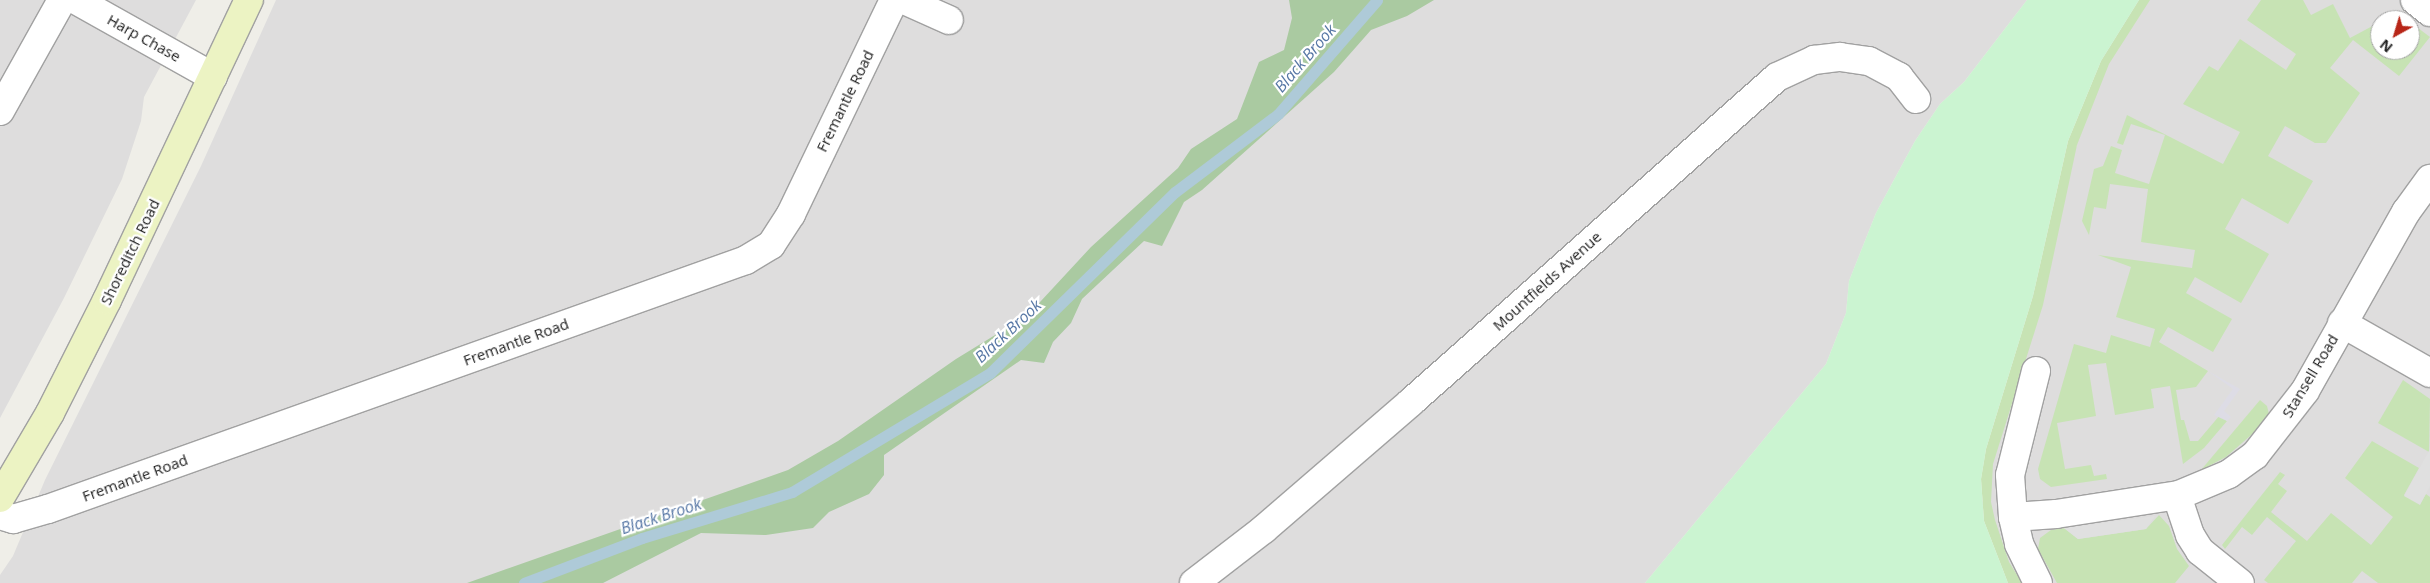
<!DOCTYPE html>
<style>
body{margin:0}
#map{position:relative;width:2430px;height:583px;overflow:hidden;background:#efeee8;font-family:"Open Sans",sans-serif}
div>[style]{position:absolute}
.residential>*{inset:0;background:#dedddd}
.grass>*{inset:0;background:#c7e3b4}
.forest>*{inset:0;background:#aacaa1}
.park>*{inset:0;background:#cbf4d1}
.parking>*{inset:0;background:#e0e0e0}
.plaza>*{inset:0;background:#dddce5}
.stream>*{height:11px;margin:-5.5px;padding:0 5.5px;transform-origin:5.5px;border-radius:5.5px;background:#aecad8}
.roads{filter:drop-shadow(1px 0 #a1a1a1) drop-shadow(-1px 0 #a1a1a1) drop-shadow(0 1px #a1a1a1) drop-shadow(0 -1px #a1a1a1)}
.minor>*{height:28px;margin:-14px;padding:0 14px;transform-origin:14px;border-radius:14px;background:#fff}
.secondary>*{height:28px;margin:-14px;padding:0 14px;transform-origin:14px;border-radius:14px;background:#ecf3c3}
span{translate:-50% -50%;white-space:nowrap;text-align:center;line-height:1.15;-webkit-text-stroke:4.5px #fff;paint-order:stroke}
.street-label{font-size:15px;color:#202020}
.water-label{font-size:16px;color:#5777a5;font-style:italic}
.north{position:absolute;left:2370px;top:10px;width:50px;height:50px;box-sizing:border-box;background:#fff;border:1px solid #a6a6a6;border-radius:50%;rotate:219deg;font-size:14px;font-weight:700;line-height:20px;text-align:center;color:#202020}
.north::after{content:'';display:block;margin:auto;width:18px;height:22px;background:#b82618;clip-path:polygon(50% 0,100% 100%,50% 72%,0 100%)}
</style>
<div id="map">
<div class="residential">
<i style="clip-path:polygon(0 0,196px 0,144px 97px,141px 121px,122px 179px,64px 298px,0 418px)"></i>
<i style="clip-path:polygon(276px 0,2027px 0,1964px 82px,1940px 104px,1915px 141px,1876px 213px,1849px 281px,1846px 313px,1826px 364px,1645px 583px,0 583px,0 575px,13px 556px,45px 480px,201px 166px)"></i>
<i style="clip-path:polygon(evenodd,2139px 0,2430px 0,2430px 583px,2008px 583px,1982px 504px,2033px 296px,2101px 61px,2139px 0,2380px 20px,2410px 20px,2410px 50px,2380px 50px,2380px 20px)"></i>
</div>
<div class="grass">
<i style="clip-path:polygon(2139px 0,2150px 0,2109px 64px,2077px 145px,2043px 305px,1993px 464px,1991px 502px,1995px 520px,2009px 562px,2022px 583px,2008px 583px,1984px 521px,1981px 479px,1986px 449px,2033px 296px,2068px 141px,2101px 61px)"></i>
<i style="clip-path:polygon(2261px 0,2303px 0,2311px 15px,2333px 4px,2350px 38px,2380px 22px,2380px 50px,2410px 50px,2410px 22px,2430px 37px,2399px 76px,2353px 40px,2330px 68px,2360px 93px,2326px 143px,2315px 143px,2285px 126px,2268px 156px,2313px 181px,2288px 224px,2242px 198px,2225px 229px,2269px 254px,2241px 303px,2195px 277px,2186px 293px,2232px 319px,2213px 352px,2168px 327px,2159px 342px,2208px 371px,2196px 387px,2176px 390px,2181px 420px,2184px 420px,2190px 441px,2198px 441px,2220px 415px,2227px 421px,2204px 448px,2183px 464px,2170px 386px,2151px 389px,2154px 408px,2115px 415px,2106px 363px,2088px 365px,2096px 416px,2057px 423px,2065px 469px,2091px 465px,2094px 476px,2106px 474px,2107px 479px,2051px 487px,2040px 479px,2038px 469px,2074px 344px,2106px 353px,2111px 335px,2150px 347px,2155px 329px,2116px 317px,2131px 267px,2098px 255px,2192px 268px,2195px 250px,2141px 242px,2148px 189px,2110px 184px,2106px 209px,2094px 207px,2089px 235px,2082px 221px,2094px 169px,2103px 166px,2111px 146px,2122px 150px,2115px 173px,2149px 184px,2165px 135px,2131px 124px,2123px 145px,2117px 143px,2127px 115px,2223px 164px,2240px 132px,2183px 104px,2209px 66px,2218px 71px,2240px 39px,2286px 70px,2296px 54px,2247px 20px)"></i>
<i style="clip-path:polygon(2403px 380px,2430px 399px,2429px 452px,2378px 423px)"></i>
<i style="clip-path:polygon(2260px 400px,2267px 406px,2269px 414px,2258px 429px,2226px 457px,2201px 470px)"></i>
<i style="clip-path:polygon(2372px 441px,2419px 468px,2404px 495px,2420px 504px,2426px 494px,2430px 497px,2430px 583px,2378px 583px,2362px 571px,2352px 583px,2268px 583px,2264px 580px,2296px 541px,2267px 517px,2252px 535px,2242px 527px,2225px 549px,2222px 545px,2280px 472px,2285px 475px,2278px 484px,2287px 491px,2271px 512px,2307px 541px,2331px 513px,2371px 545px,2393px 517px,2345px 478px)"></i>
<i style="clip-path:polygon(2159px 515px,2169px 526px,2177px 549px,2189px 566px,2175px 583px,2057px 583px,2038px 549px,2040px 538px,2051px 530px,2064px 528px,2078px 539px,2146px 529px)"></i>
</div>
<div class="forest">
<i style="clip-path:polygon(1289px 0,1434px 0,1407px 16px,1371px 30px,1334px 72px,1202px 190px,1184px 202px,1162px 246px,1144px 241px,1082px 299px,1071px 323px,1053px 342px,1044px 363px,1021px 360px,884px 455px,884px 475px,869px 494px,829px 512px,813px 528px,766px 535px,701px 533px,603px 583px,467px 583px,788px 470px,838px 441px,956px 359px,1028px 315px,1091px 247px,1178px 168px,1191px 149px,1237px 119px,1259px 62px,1284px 50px,1292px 18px)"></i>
</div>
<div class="park">
<i style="clip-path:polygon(2027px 0,2139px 0,2101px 61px,2068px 141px,2033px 296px,1986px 449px,1981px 479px,1984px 521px,2008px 583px,1645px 583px,1826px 364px,1846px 313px,1849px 281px,1876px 213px,1915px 141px,1940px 104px,1964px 82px)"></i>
</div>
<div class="parking">
<i style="clip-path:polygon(2430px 449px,2430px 486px,2420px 505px,2404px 496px)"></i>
<i style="clip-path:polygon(2155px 516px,2146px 529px,2078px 539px,2064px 528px)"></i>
</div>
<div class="plaza">
<i style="clip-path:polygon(2208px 371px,2240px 389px,2224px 411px,2231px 417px,2227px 421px,2214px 415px,2233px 389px)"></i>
</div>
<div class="stream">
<i style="left:524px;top:583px;width:126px;rotate:-20.9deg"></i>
<i style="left:642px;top:538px;width:157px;rotate:-17deg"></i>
<i style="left:792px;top:492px;width:231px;rotate:-31deg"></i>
<i style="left:990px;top:373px;width:259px;rotate:-44.4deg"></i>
<i style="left:1175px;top:192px;width:129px;rotate:-37.1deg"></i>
<i style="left:1278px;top:114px;width:151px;rotate:-49deg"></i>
</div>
<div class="roads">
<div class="minor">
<i style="left:76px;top:0;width:157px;rotate:29.3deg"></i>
<i style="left:904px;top:0;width:49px;rotate:24deg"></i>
<i style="left:2415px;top:0;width:19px;rotate:39deg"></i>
<i style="left:0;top:111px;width:127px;rotate:-60.8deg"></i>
<i style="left:2342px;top:323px;width:101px;rotate:29.6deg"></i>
<i style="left:2036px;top:371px;width:107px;rotate:104deg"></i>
<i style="left:2010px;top:475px;width:42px;rotate:85.9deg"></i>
<i style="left:2013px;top:517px;width:28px;rotate:77deg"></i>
<i style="left:2019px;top:544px;width:43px;rotate:64deg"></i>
<i style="left:2177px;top:496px;width:41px;rotate:71.6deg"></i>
<i style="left:2190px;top:535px;width:19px;rotate:58deg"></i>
<i style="left:2200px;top:551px;width:51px;rotate:38.7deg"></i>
<i style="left:0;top:515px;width:14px;rotate:17deg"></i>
<i style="left:13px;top:519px;width:36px;rotate:-16deg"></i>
<i style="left:48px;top:509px;width:741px;rotate:-19.63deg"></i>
<i style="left:746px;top:260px;width:29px;rotate:-31deg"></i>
<i style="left:771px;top:245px;width:37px;rotate:-57deg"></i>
<i style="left:791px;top:214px;width:237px;rotate:-64.3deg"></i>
<i style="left:2013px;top:517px;width:43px;rotate:-4deg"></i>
<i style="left:2056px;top:514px;width:124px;rotate:-8.8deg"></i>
<i style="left:2179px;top:495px;width:54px;rotate:-22.8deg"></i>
<i style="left:2229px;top:474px;width:32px;rotate:-36deg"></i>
<i style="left:2255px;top:455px;width:81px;rotate:-52deg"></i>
<i style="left:2305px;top:391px;width:206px;rotate:-60.6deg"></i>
<i style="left:2406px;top:212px;width:41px;rotate:-54deg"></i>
<i style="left:1194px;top:583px;width:88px;rotate:-37.6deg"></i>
<i style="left:1264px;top:529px;width:194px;rotate:-40.8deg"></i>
<i style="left:1411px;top:402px;width:489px;rotate:-41.6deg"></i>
<i style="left:1777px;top:77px;width:41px;rotate:-24.7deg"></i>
<i style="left:1814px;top:60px;width:26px;rotate:-7deg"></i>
<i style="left:1840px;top:57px;width:29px;rotate:8deg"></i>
<i style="left:1869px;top:61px;width:34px;rotate:28deg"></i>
<i style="left:1899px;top:77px;width:28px;rotate:52deg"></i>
</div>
<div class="secondary">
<i style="left:0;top:498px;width:99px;rotate:-59.5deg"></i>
<i style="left:50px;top:413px;width:127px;rotate:-63.2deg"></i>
<i style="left:107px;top:300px;width:332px;rotate:-64.7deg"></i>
</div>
</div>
<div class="street-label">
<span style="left:144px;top:38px;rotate:29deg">Harp Chase</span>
<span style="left:845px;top:101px;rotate:-64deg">Fremantle Road</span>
<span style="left:130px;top:252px;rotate:-64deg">Shoreditch Road</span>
<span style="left:1547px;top:281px;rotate:-42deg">Mountfields Avenue</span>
<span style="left:516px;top:342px;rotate:-20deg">Fremantle Road</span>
<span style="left:2310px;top:376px;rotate:-59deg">Stansell Road</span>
<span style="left:135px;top:478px;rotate:-20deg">Fremantle Road</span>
</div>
<div class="water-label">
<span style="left:1305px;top:58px;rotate:-49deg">Black Brook</span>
<span style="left:1008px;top:331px;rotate:-43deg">Black Brook</span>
<span style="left:661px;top:516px;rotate:-18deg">Black Brook</span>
</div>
<div class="north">N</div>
</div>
